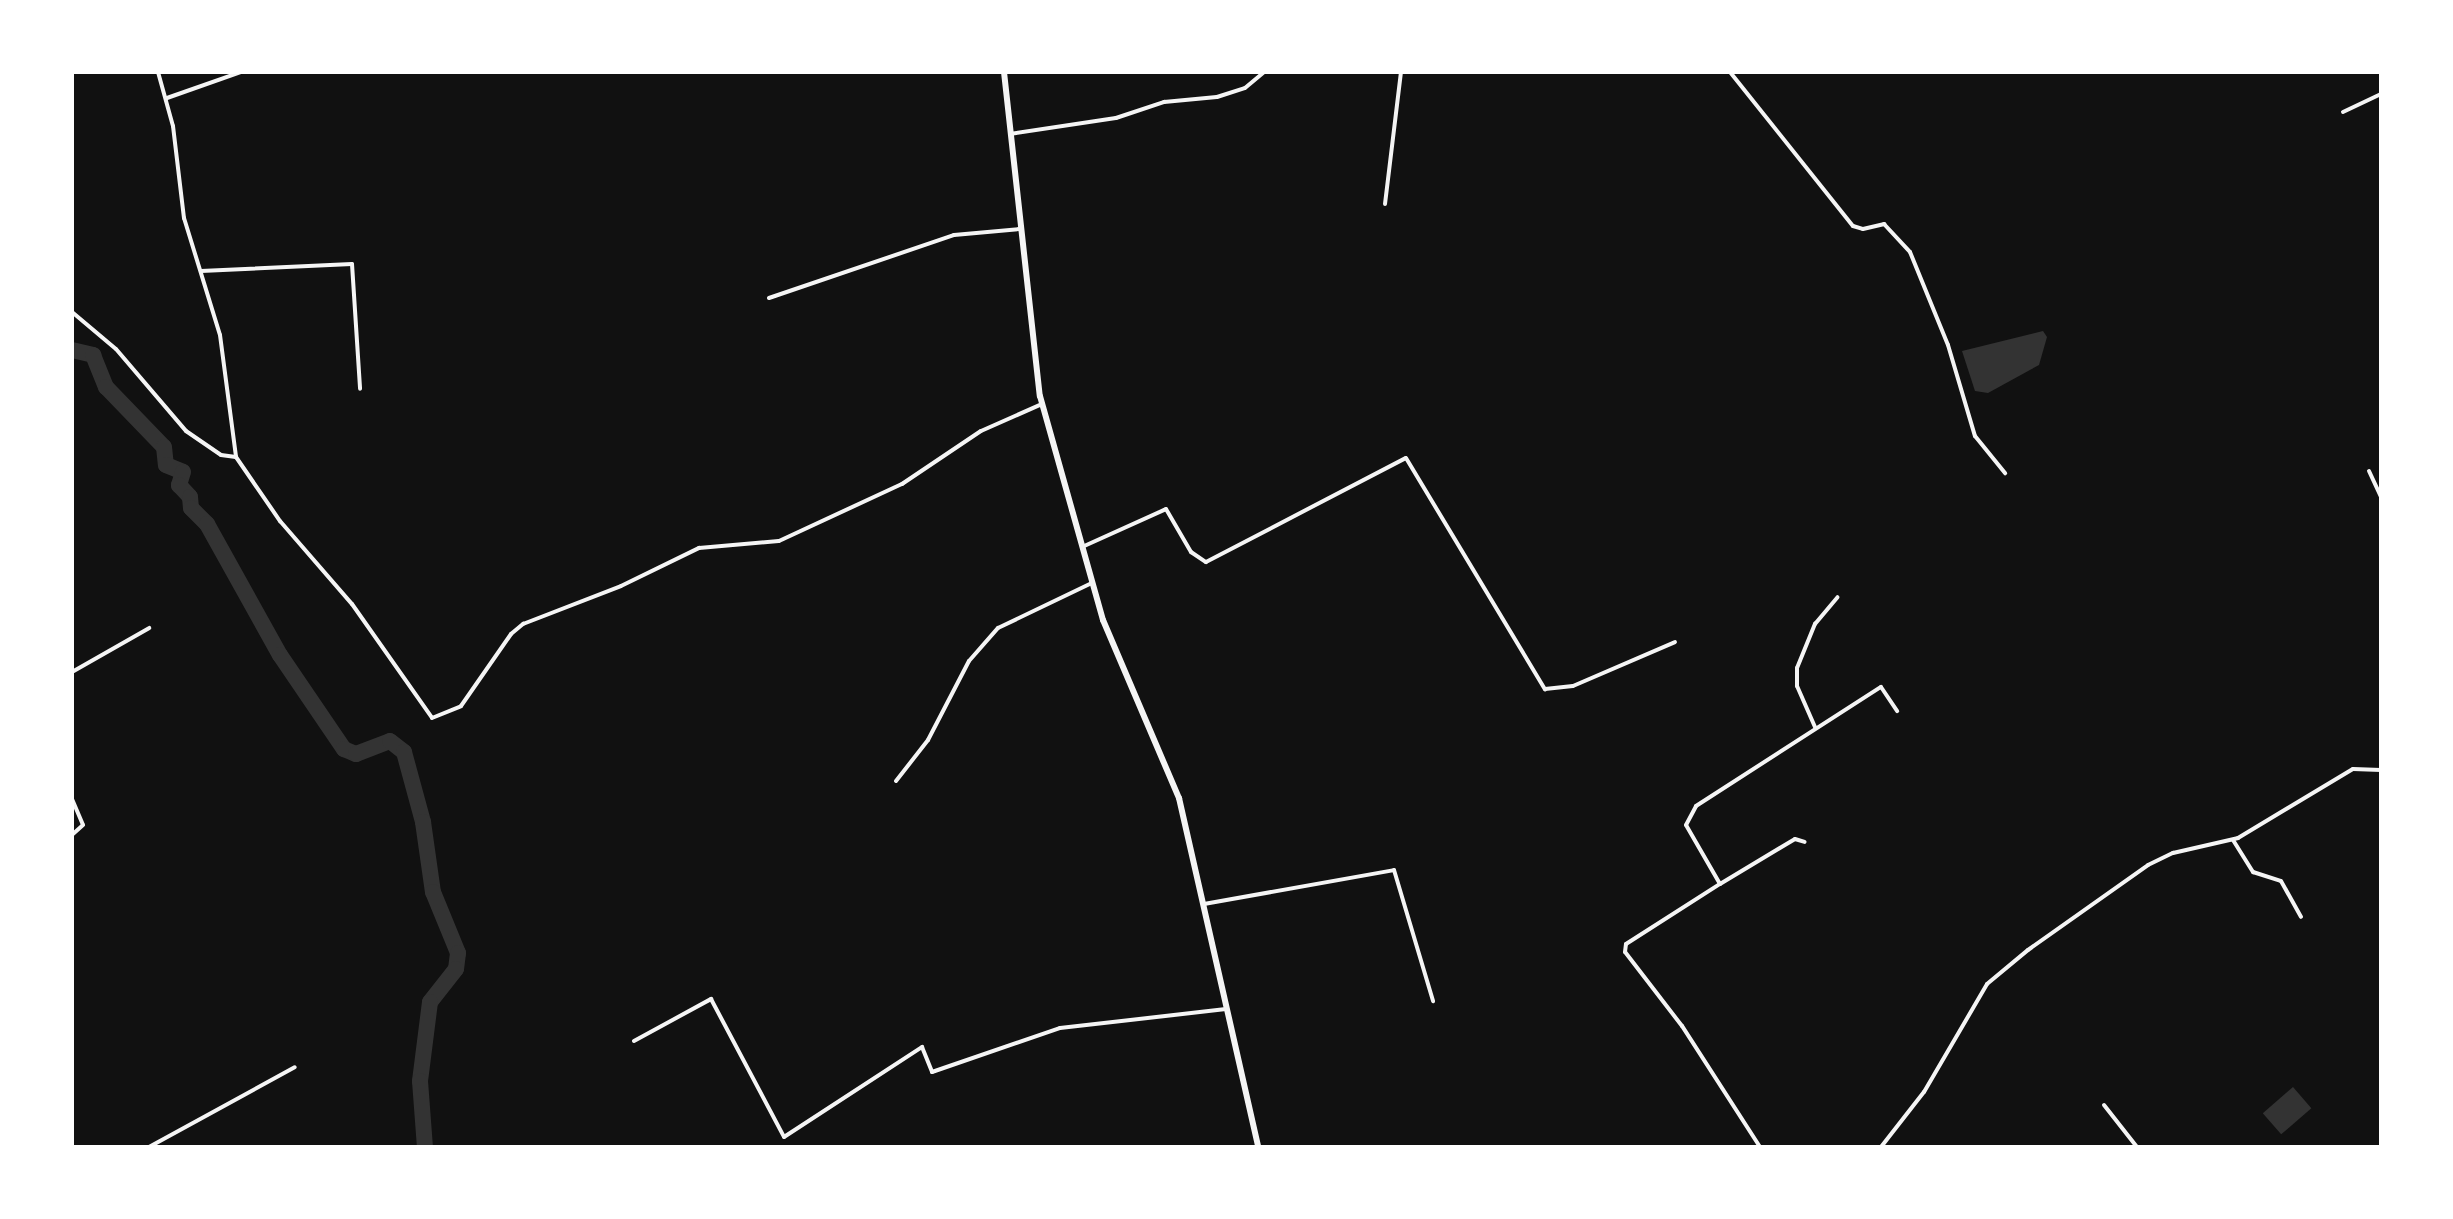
<!DOCTYPE html>
<style>
body{margin:0}
#map{position:relative;width:2453px;height:1219px;overflow:hidden;background:#111;font-family:"Alegreya Sans",sans-serif}
div>[style]{position:absolute}
.water>*{inset:0;background:#333;transform-origin:0 0}
.river>*{height:16px;margin:-8px;padding:0 8px;transform-origin:8px;border-radius:8px;background:#333}
.minor>*{height:4px;margin:-2px;padding:0 2px;transform-origin:2px;border-radius:2px;background:#f5f5f5}
.secondary>*{height:6px;margin:-3px;padding:0 3px;transform-origin:3px;border-radius:3px;background:#f5f5f5}
span{translate:-50% -50%;white-space:nowrap;text-align:center;line-height:1.15;-webkit-text-stroke:8px #fff;paint-order:stroke}
.frame{position:absolute;inset:0;border:74px solid #fff;pointer-events:none}
</style>
<div id="map">
<div class="water">
<i style="clip-path:polygon(2043px 331px,2047px 337px,2039px 365px,1988px 393px,1975px 391px,1962px 351px)"></i>
<i style="left:2293px;top:1087px;width:28px;height:40px;rotate:49deg"></i>
</div>
<div class="river">
<i style="left:72px;top:350px;width:22px;rotate:13deg"></i>
<i style="left:93px;top:355px;width:35px;rotate:68deg"></i>
<i style="left:106px;top:387px;width:83px;rotate:46deg"></i>
<i style="left:164px;top:447px;width:18px;rotate:84deg"></i>
<i style="left:166px;top:465px;width:18px;rotate:22deg"></i>
<i style="left:183px;top:472px;width:14px;rotate:107deg"></i>
<i style="left:179px;top:485px;width:16px;rotate:47deg"></i>
<i style="left:190px;top:497px;width:11px;rotate:85deg"></i>
<i style="left:191px;top:508px;width:23px;rotate:45deg"></i>
<i style="left:207px;top:524px;width:150px;rotate:60.9deg"></i>
<i style="left:280px;top:655px;width:114px;rotate:55.8deg"></i>
<i style="left:344px;top:749px;width:13px;rotate:23deg"></i>
<i style="left:356px;top:754px;width:36px;rotate:-21deg"></i>
<i style="left:390px;top:741px;width:18px;rotate:38deg"></i>
<i style="left:404px;top:752px;width:73px;rotate:74.8deg"></i>
<i style="left:423px;top:822px;width:71px;rotate:81.9deg"></i>
<i style="left:433px;top:892px;width:66px;rotate:67.7deg"></i>
<i style="left:458px;top:953px;width:16px;rotate:97deg"></i>
<i style="left:456px;top:969px;width:42px;rotate:128.2deg"></i>
<i style="left:430px;top:1002px;width:80px;rotate:97.2deg"></i>
<i style="left:420px;top:1081px;width:66px;rotate:85.7deg"></i>
</div>
<div class="minor">
<i style="left:158px;top:72px;width:56px;rotate:74.5deg"></i>
<i style="left:173px;top:126px;width:93px;rotate:83.2deg"></i>
<i style="left:184px;top:218px;width:122px;rotate:72.9deg"></i>
<i style="left:220px;top:335px;width:123px;rotate:82.5deg"></i>
<i style="left:1730px;top:72px;width:197px;rotate:51.4deg"></i>
<i style="left:1853px;top:226px;width:10px;rotate:17deg"></i>
<i style="left:1863px;top:229px;width:22px;rotate:-13deg"></i>
<i style="left:1884px;top:224px;width:38px;rotate:47deg"></i>
<i style="left:1910px;top:252px;width:100px;rotate:67.8deg"></i>
<i style="left:1948px;top:345px;width:95px;rotate:73.5deg"></i>
<i style="left:1975px;top:436px;width:48px;rotate:51deg"></i>
<i style="left:167px;top:98px;width:78px;rotate:-19.4deg"></i>
<i style="left:2343px;top:112px;width:42px;rotate:-25.3deg"></i>
<i style="left:1010px;top:134px;width:107px;rotate:-8.6deg"></i>
<i style="left:1116px;top:118px;width:51px;rotate:-18.4deg"></i>
<i style="left:1164px;top:102px;width:53px;rotate:-5.4deg"></i>
<i style="left:1217px;top:97px;width:29px;rotate:-18deg"></i>
<i style="left:1245px;top:88px;width:25px;rotate:-40deg"></i>
<i style="left:1385px;top:204px;width:133px;rotate:-83.1deg"></i>
<i style="left:201px;top:271px;width:151px;rotate:-2.7deg"></i>
<i style="left:352px;top:264px;width:125px;rotate:86.3deg"></i>
<i style="left:769px;top:298px;width:195px;rotate:-18.8deg"></i>
<i style="left:954px;top:235px;width:66px;rotate:-5.2deg"></i>
<i style="left:72px;top:312px;width:57px;rotate:40.1deg"></i>
<i style="left:116px;top:349px;width:108px;rotate:49.5deg"></i>
<i style="left:186px;top:431px;width:42px;rotate:34.4deg"></i>
<i style="left:221px;top:455px;width:15px;rotate:8deg"></i>
<i style="left:236px;top:457px;width:78px;rotate:55.5deg"></i>
<i style="left:280px;top:521px;width:110px;rotate:49.1deg"></i>
<i style="left:352px;top:604px;width:139px;rotate:54.9deg"></i>
<i style="left:432px;top:718px;width:31px;rotate:-22deg"></i>
<i style="left:461px;top:706px;width:88px;rotate:-55.2deg"></i>
<i style="left:511px;top:634px;width:16px;rotate:-40deg"></i>
<i style="left:523px;top:624px;width:105px;rotate:-21.2deg"></i>
<i style="left:621px;top:586px;width:87px;rotate:-26deg"></i>
<i style="left:699px;top:548px;width:80px;rotate:-5deg"></i>
<i style="left:779px;top:541px;width:136px;rotate:-24.9deg"></i>
<i style="left:902px;top:484px;width:95px;rotate:-33.9deg"></i>
<i style="left:981px;top:431px;width:67px;rotate:-23.9deg"></i>
<i style="left:2369px;top:471px;width:29px;rotate:65deg"></i>
<i style="left:1082px;top:547px;width:92px;rotate:-24.3deg"></i>
<i style="left:1166px;top:509px;width:50px;rotate:59.8deg"></i>
<i style="left:1191px;top:552px;width:18px;rotate:34deg"></i>
<i style="left:1206px;top:562px;width:225px;rotate:-27.5deg"></i>
<i style="left:1406px;top:458px;width:270px;rotate:59deg"></i>
<i style="left:1545px;top:689px;width:28px;rotate:-6deg"></i>
<i style="left:1573px;top:686px;width:111px;rotate:-23.3deg"></i>
<i style="left:72px;top:672px;width:89px;rotate:-29.7deg"></i>
<i style="left:1815px;top:727px;width:45px;rotate:-113.7deg"></i>
<i style="left:1797px;top:686px;width:18px;rotate:-90deg"></i>
<i style="left:1797px;top:668px;width:48px;rotate:-67.8deg"></i>
<i style="left:1815px;top:624px;width:35px;rotate:-50deg"></i>
<i style="left:896px;top:781px;width:52px;rotate:-52deg"></i>
<i style="left:928px;top:740px;width:89px;rotate:-62.6deg"></i>
<i style="left:969px;top:661px;width:44px;rotate:-48.7deg"></i>
<i style="left:998px;top:628px;width:104px;rotate:-25.6deg"></i>
<i style="left:72px;top:799px;width:28px;rotate:67deg"></i>
<i style="left:83px;top:825px;width:15px;rotate:138deg"></i>
<i style="left:2233px;top:840px;width:38px;rotate:58deg"></i>
<i style="left:2253px;top:872px;width:29px;rotate:18deg"></i>
<i style="left:2281px;top:881px;width:41px;rotate:60.9deg"></i>
<i style="left:1720px;top:884px;width:87px;rotate:-31deg"></i>
<i style="left:1795px;top:839px;width:10px;rotate:17deg"></i>
<i style="left:1204px;top:904px;width:193px;rotate:-10.1deg"></i>
<i style="left:1394px;top:870px;width:137px;rotate:73.4deg"></i>
<i style="left:634px;top:1041px;width:88px;rotate:-28.6deg"></i>
<i style="left:711px;top:999px;width:156px;rotate:62.1deg"></i>
<i style="left:784px;top:1137px;width:165px;rotate:-33.1deg"></i>
<i style="left:922px;top:1047px;width:27px;rotate:68deg"></i>
<i style="left:932px;top:1072px;width:135px;rotate:-19deg"></i>
<i style="left:1060px;top:1028px;width:167px;rotate:-6.5deg"></i>
<i style="left:2104px;top:1105px;width:53px;rotate:51.8deg"></i>
<i style="left:149px;top:1147px;width:166px;rotate:-28.7deg"></i>
<i style="left:1760px;top:1147px;width:144px;rotate:-122.8deg"></i>
<i style="left:1682px;top:1026px;width:93px;rotate:-127.6deg"></i>
<i style="left:1625px;top:952px;width:8px;rotate:-83deg"></i>
<i style="left:1626px;top:944px;width:112px;rotate:-32.6deg"></i>
<i style="left:1720px;top:884px;width:68px;rotate:-120deg"></i>
<i style="left:1686px;top:825px;width:21px;rotate:-62deg"></i>
<i style="left:1696px;top:806px;width:220px;rotate:-32.8deg"></i>
<i style="left:1881px;top:687px;width:29px;rotate:56deg"></i>
<i style="left:1881px;top:1147px;width:70px;rotate:-52deg"></i>
<i style="left:1924px;top:1092px;width:125px;rotate:-59.7deg"></i>
<i style="left:1987px;top:984px;width:53px;rotate:-39.7deg"></i>
<i style="left:2028px;top:950px;width:147px;rotate:-35.3deg"></i>
<i style="left:2148px;top:865px;width:28px;rotate:-26deg"></i>
<i style="left:2173px;top:853px;width:67px;rotate:-13deg"></i>
<i style="left:2238px;top:838px;width:134px;rotate:-31deg"></i>
<i style="left:2353px;top:769px;width:28px;rotate:2deg"></i>
</div>
<div class="secondary">
<i style="left:1004px;top:72px;width:326px;rotate:83.7deg"></i>
<i style="left:1040px;top:396px;width:233px;rotate:74.3deg"></i>
<i style="left:1103px;top:620px;width:194px;rotate:66.9deg"></i>
<i style="left:1179px;top:798px;width:358px;rotate:77.2deg"></i>
</div>
<div class="frame"></div>
</div>
